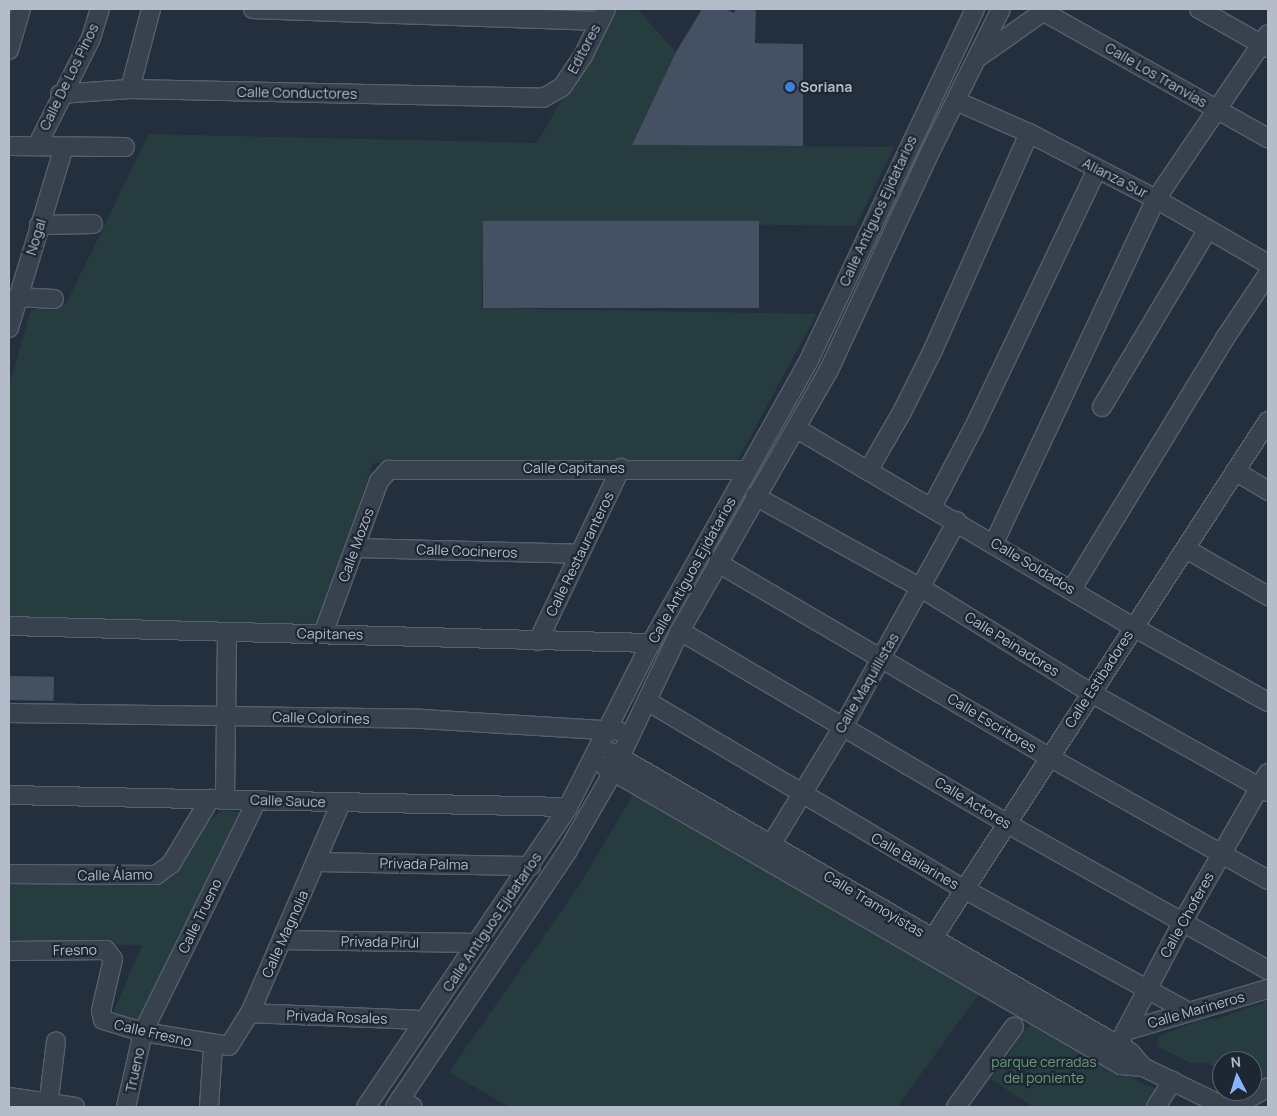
<!DOCTYPE html>
<meta charset="utf-8">
<style>
body{margin:0}
#map{position:relative;width:1277px;height:1116px;overflow:hidden;background:#242f3e;font-family:Manrope,sans-serif}
div>[style]{position:absolute}
.green>*{inset:0;background:#263c3f}
.building>*{inset:0;background:#455162;transform-origin:0 0}
.roads{filter:drop-shadow(1px 0 #565f6c) drop-shadow(-1px 0 #565f6c) drop-shadow(0 1px #565f6c) drop-shadow(0 -1px #565f6c)}
.minor>*{height:18px;margin:-9px;padding:0 9px;transform-origin:9px;border-radius:9px;background:#38414e}
.dots>*{width:14px;height:14px;translate:-50% -50%;box-sizing:border-box;border:2px solid #1d2633;border-radius:50%}
span{translate:-50% -50%;white-space:nowrap;text-align:center;line-height:1.15;-webkit-text-stroke:4.5px #1d2633;paint-order:stroke}
.street-label{font-size:14px;color:#b4bcc9}
.poi-label{font-size:14px;color:#b4bcc9;font-weight:700}
.left{translate:0 -50%;text-align:left}
.park-label{font-size:14px;color:#6b9a76}
.frame{position:absolute;inset:0;border:10px solid #b4bcc9;pointer-events:none}
.north{position:absolute;left:1212px;top:1051px;width:50px;height:50px;box-sizing:border-box;background:#1d2633;border:1px solid #59626f;border-radius:50%;rotate:355deg;font-size:14px;font-weight:700;line-height:20px;text-align:center;color:#b4bcc9}
.north::after{content:'';display:block;margin:auto;width:18px;height:22px;background:#8ab4f8;clip-path:polygon(50% 0,100% 100%,50% 72%,0 100%)}
</style>
<div id="map">
<div class="green">
<i style="clip-path:polygon(613px 9px,637px 9px,676px 52px,633px 145px,894px 147px,856px 226px,483px 221px,482px 308px,817px 314px,737px 461px,373px 463px,319px 624px,9px 618px,9px 386px,31px 310px,66px 304px,149px 134px,537px 143px)"></i>
<i style="clip-path:polygon(635px 791px,979px 994px,897px 1107px,509px 1107px,449px 1072px,577px 889px)"></i>
<i style="clip-path:polygon(223px 810px,239px 812px,142px 1024px,110px 1020px,142px 945px,9px 944px,9px 883px,150px 885px,177px 874px,208px 822px)"></i>
<i style="clip-path:polygon(1268px 1001px,1268px 1079px,1261px 1087px,1252px 1085px,1252px 1061px,1222px 1061px,1222px 1070px,1204px 1062px,1191px 1063px,1157px 1046px,1159px 1036px,1200px 1020px,1217px 1019px)"></i>
<i style="clip-path:polygon(1032px 1020px,1144px 1084px,1157px 1089px,1144px 1107px,1033px 1107px,991px 1079px)"></i>
</div>
<div class="building">
<i style="clip-path:polygon(702px 9px,726px 9px,734px 13px,736px 9px,756px 9px,755px 43px,803px 44px,803px 146px,632px 145px,676px 52px)"></i>
<i style="left:483px;top:221px;width:276px;height:87px"></i>
<i style="left:9px;top:676px;width:45px;height:24px;rotate:1deg"></i>
</div>
<div class="roads">
<div class="minor">
<i style="left:253px;top:9px;width:345px;rotate:2deg"></i>
<i style="left:1199px;top:9px;width:79px;rotate:29.5deg"></i>
<i style="left:1044px;top:12px;width:257px;rotate:29.4deg"></i>
<i style="left:9px;top:50px;width:43px;rotate:-73.7deg"></i>
<i style="left:979px;top:57px;width:83px;rotate:-35.2deg"></i>
<i style="left:130px;top:89px;width:83px;rotate:-75.3deg"></i>
<i style="left:60px;top:94px;width:70px;rotate:-4.1deg"></i>
<i style="left:130px;top:89px;width:413px;rotate:1.2deg"></i>
<i style="left:543px;top:98px;width:22px;rotate:-30deg"></i>
<i style="left:562px;top:87px;width:37px;rotate:-56deg"></i>
<i style="left:583px;top:56px;width:52px;rotate:-63.9deg"></i>
<i style="left:956px;top:101px;width:80px;rotate:23.7deg"></i>
<i style="left:1029px;top:133px;width:143px;rotate:27.5deg"></i>
<i style="left:1156px;top:199px;width:129px;rotate:30.1deg"></i>
<i style="left:9px;top:146px;width:116px;rotate:0.5deg"></i>
<i style="left:37px;top:146px;width:121px;rotate:-63.4deg"></i>
<i style="left:91px;top:38px;width:30px;rotate:-73deg"></i>
<i style="left:39px;top:225px;width:54px;rotate:-1.1deg"></i>
<i style="left:17px;top:297px;width:37px;rotate:3deg"></i>
<i style="left:9px;top:328px;width:189px;rotate:-73.1deg"></i>
<i style="left:1102px;top:407px;width:205px;rotate:-59.2deg"></i>
<i style="left:797px;top:429px;width:390px;rotate:30.5deg"></i>
<i style="left:1133px;top:627px;width:154px;rotate:29.1deg"></i>
<i style="left:868px;top:471px;width:68px;rotate:-60deg"></i>
<i style="left:902px;top:412px;width:69px;rotate:-63.4deg"></i>
<i style="left:933px;top:350px;width:237px;rotate:-66.1deg"></i>
<i style="left:1235px;top:471px;width:39px;rotate:31deg"></i>
<i style="left:755px;top:496px;width:190px;rotate:29deg"></i>
<i style="left:921px;top:588px;width:200px;rotate:31.7deg"></i>
<i style="left:1091px;top:693px;width:203px;rotate:29.2deg"></i>
<i style="left:932px;top:507px;width:93px;rotate:-62.3deg"></i>
<i style="left:975px;top:425px;width:284px;rotate:-64.5deg"></i>
<i style="left:994px;top:543px;width:380px;rotate:-64.8deg"></i>
<i style="left:1156px;top:199px;width:199px;rotate:-55.8deg"></i>
<i style="left:355px;top:548px;width:224px;rotate:1.5deg"></i>
<i style="left:1186px;top:549px;width:95px;rotate:29.8deg"></i>
<i style="left:718px;top:563px;width:384px;rotate:30.4deg"></i>
<i style="left:1049px;top:757px;width:251px;rotate:29.3deg"></i>
<i style="left:1072px;top:589px;width:294px;rotate:-58.6deg"></i>
<i style="left:1225px;top:338px;width:77px;rotate:-56.1deg"></i>
<i style="left:9px;top:626px;width:642px;rotate:1.52deg"></i>
<i style="left:680px;top:631px;width:378px;rotate:30.5deg"></i>
<i style="left:1006px;top:823px;width:300px;rotate:29.3deg"></i>
<i style="left:323px;top:634px;width:163px;rotate:-69.9deg"></i>
<i style="left:379px;top:481px;width:15px;rotate:-48deg"></i>
<i style="left:389px;top:470px;width:359px"></i>
<i style="left:538px;top:641px;width:192px;rotate:-64.4deg"></i>
<i style="left:647px;top:701px;width:369px;rotate:30.7deg"></i>
<i style="left:964px;top:889px;width:256px;rotate:28.7deg"></i>
<i style="left:9px;top:713px;width:413px;rotate:0.8deg"></i>
<i style="left:422px;top:719px;width:197px;rotate:3.5deg"></i>
<i style="left:611px;top:752px;width:599px;rotate:30.03deg"></i>
<i style="left:1130px;top:1052px;width:20px;rotate:49deg"></i>
<i style="left:605px;top:767px;width:596px;rotate:30.01deg"></i>
<i style="left:1121px;top:1065px;width:22px;rotate:5deg"></i>
<i style="left:1143px;top:1067px;width:91px;rotate:26deg"></i>
<i style="left:9px;top:795px;width:559px;rotate:1.23deg"></i>
<i style="left:225px;top:799px;width:167px;rotate:-89.3deg"></i>
<i style="left:772px;top:843px;width:138px;rotate:-58.6deg"></i>
<i style="left:844px;top:725px;width:233px;rotate:-61deg"></i>
<i style="left:317px;top:862px;width:214px;rotate:1.1deg"></i>
<i style="left:9px;top:874px;width:147px;rotate:0.4deg"></i>
<i style="left:156px;top:875px;width:19px;rotate:-36deg"></i>
<i style="left:171px;top:864px;width:76px;rotate:-59deg"></i>
<i style="left:933px;top:938px;width:616px;rotate:-57.06deg"></i>
<i style="left:282px;top:940px;width:195px;rotate:0.9deg"></i>
<i style="left:9px;top:951px;width:97px;rotate:-0.6deg"></i>
<i style="left:106px;top:950px;width:11px;rotate:52deg"></i>
<i style="left:113px;top:959px;width:53px;rotate:103deg"></i>
<i style="left:101px;top:1011px;width:9px;rotate:77deg"></i>
<i style="left:103px;top:1020px;width:42px;rotate:16.7deg"></i>
<i style="left:143px;top:1032px;width:87px;rotate:9.2deg"></i>
<i style="left:229px;top:1046px;width:39px;rotate:-58deg"></i>
<i style="left:250px;top:1013px;width:229px;rotate:-66.6deg"></i>
<i style="left:250px;top:1013px;width:175px;rotate:2.3deg"></i>
<i style="left:1125px;top:1031px;width:149px;rotate:-16.4deg"></i>
<i style="left:1113px;top:1055px;width:149px;rotate:-62.4deg"></i>
<i style="left:1182px;top:923px;width:173px;rotate:-60.2deg"></i>
<i style="left:9px;top:1097px;width:67px;rotate:8.6deg"></i>
<i style="left:400px;top:1099px;width:15px;rotate:32deg"></i>
<i style="left:48px;top:1107px;width:66px;rotate:-83.1deg"></i>
<i style="left:126px;top:1107px;width:77px;rotate:-77.2deg"></i>
<i style="left:143px;top:1032px;width:258px;rotate:-63.8deg"></i>
<i style="left:209px;top:1107px;width:61px;rotate:-86.2deg"></i>
<i style="left:366px;top:1107px;width:362px;rotate:-56deg"></i>
<i style="left:568px;top:807px;width:184px;rotate:-63.2deg"></i>
<i style="left:651px;top:643px;width:326px;rotate:-60.8deg"></i>
<i style="left:810px;top:358px;width:386px;rotate:-64.7deg"></i>
<i style="left:395px;top:1107px;width:308px;rotate:-56deg"></i>
<i style="left:567px;top:852px;width:92px;rotate:-60.1deg"></i>
<i style="left:613px;top:772px;width:156px;rotate:-64.6deg"></i>
<i style="left:680px;top:631px;width:298px;rotate:-60.3deg"></i>
<i style="left:828px;top:372px;width:247px;rotate:-65.1deg"></i>
<i style="left:932px;top:148px;width:155px;rotate:-63.6deg"></i>
<i style="left:956px;top:1107px;width:99px;rotate:-54.1deg"></i>
<i style="left:1156px;top:1107px;width:31px;rotate:-58deg"></i>
<i style="left:1234px;top:1107px;width:39px;rotate:-30deg"></i>
</div>
</div>
<div class="dots">
<i style="left:790px;top:87px;background:#3f7fe0"></i>
</div>
<div class="street-label">
<span style="left:584px;top:49px;rotate:-62deg">Editores</span>
<span style="left:1156px;top:75px;rotate:30deg">Calle Los Tranvías</span>
<span style="left:69px;top:77px;rotate:-64deg">Calle De Los Pinos</span>
<span style="left:297px;top:93px;rotate:1deg">Calle Conductores</span>
<span style="left:1115px;top:178px;rotate:27deg">Alianza Sur</span>
<span style="left:878px;top:211px;rotate:-65deg">Calle Antiguos Ejidatarios</span>
<span style="left:36px;top:237px;rotate:-73deg">Nogal</span>
<span style="left:574px;top:468px">Calle Capitanes</span>
<span style="left:356px;top:545px;rotate:-70deg">Calle Mozos</span>
<span style="left:467px;top:551px;rotate:2deg">Calle Cocineros</span>
<span style="left:580px;top:554px;rotate:-64deg">Calle Restauranteros</span>
<span style="left:1033px;top:566px;rotate:31deg">Calle Soldados</span>
<span style="left:692px;top:570px;rotate:-61deg">Calle Antiguos Ejidatarios</span>
<span style="left:330px;top:634px;rotate:1deg">Capitanes</span>
<span style="left:1012px;top:644px;rotate:32deg">Calle Peinadores</span>
<span style="left:1099px;top:679px;rotate:-57deg">Calle Estibadores</span>
<span style="left:867px;top:683px;rotate:-60deg">Calle Maquillistas</span>
<span style="left:321px;top:718px;rotate:1deg">Calle Colorines</span>
<span style="left:992px;top:723px;rotate:31deg">Calle Escritores</span>
<span style="left:288px;top:801px;rotate:2deg">Calle Sauce</span>
<span style="left:973px;top:803px;rotate:31deg">Calle Actores</span>
<span style="left:915px;top:861px;rotate:30deg">Calle Bailarines</span>
<span style="left:424px;top:864px;rotate:1deg">Privada Palma</span>
<span style="left:115px;top:875px;rotate:-1deg">Calle Álamo</span>
<span style="left:874px;top:904px;rotate:31deg">Calle Tramoyistas</span>
<span style="left:1187px;top:915px;rotate:-61deg">Calle Choferes</span>
<span style="left:200px;top:916px;rotate:-64deg">Calle Trueno</span>
<span style="left:492px;top:922px;rotate:-56deg">Calle Antiguos Ejidatarios</span>
<span style="left:285px;top:934px;rotate:-66deg">Calle Magnolia</span>
<span style="left:380px;top:942px;rotate:1deg">Privada Pirúl</span>
<span style="left:75px;top:950px;rotate:-1deg">Fresno</span>
<span style="left:1196px;top:1010px;rotate:-16deg">Calle Marineros</span>
<span style="left:337px;top:1017px;rotate:2deg">Privada Rosales</span>
<span style="left:153px;top:1033px;rotate:13deg">Calle Fresno</span>
<span style="left:135px;top:1070px;rotate:-78deg">Trueno</span>
</div>
<div class="poi-label">
<span class="left" style="left:800px;top:87px">Soriana</span>
</div>
<div class="park-label">
<span style="left:1044px;top:1070px">parque cerradas<br>del poniente</span>
</div>
<div class="frame"></div>
<div class="north">N</div>
</div>
